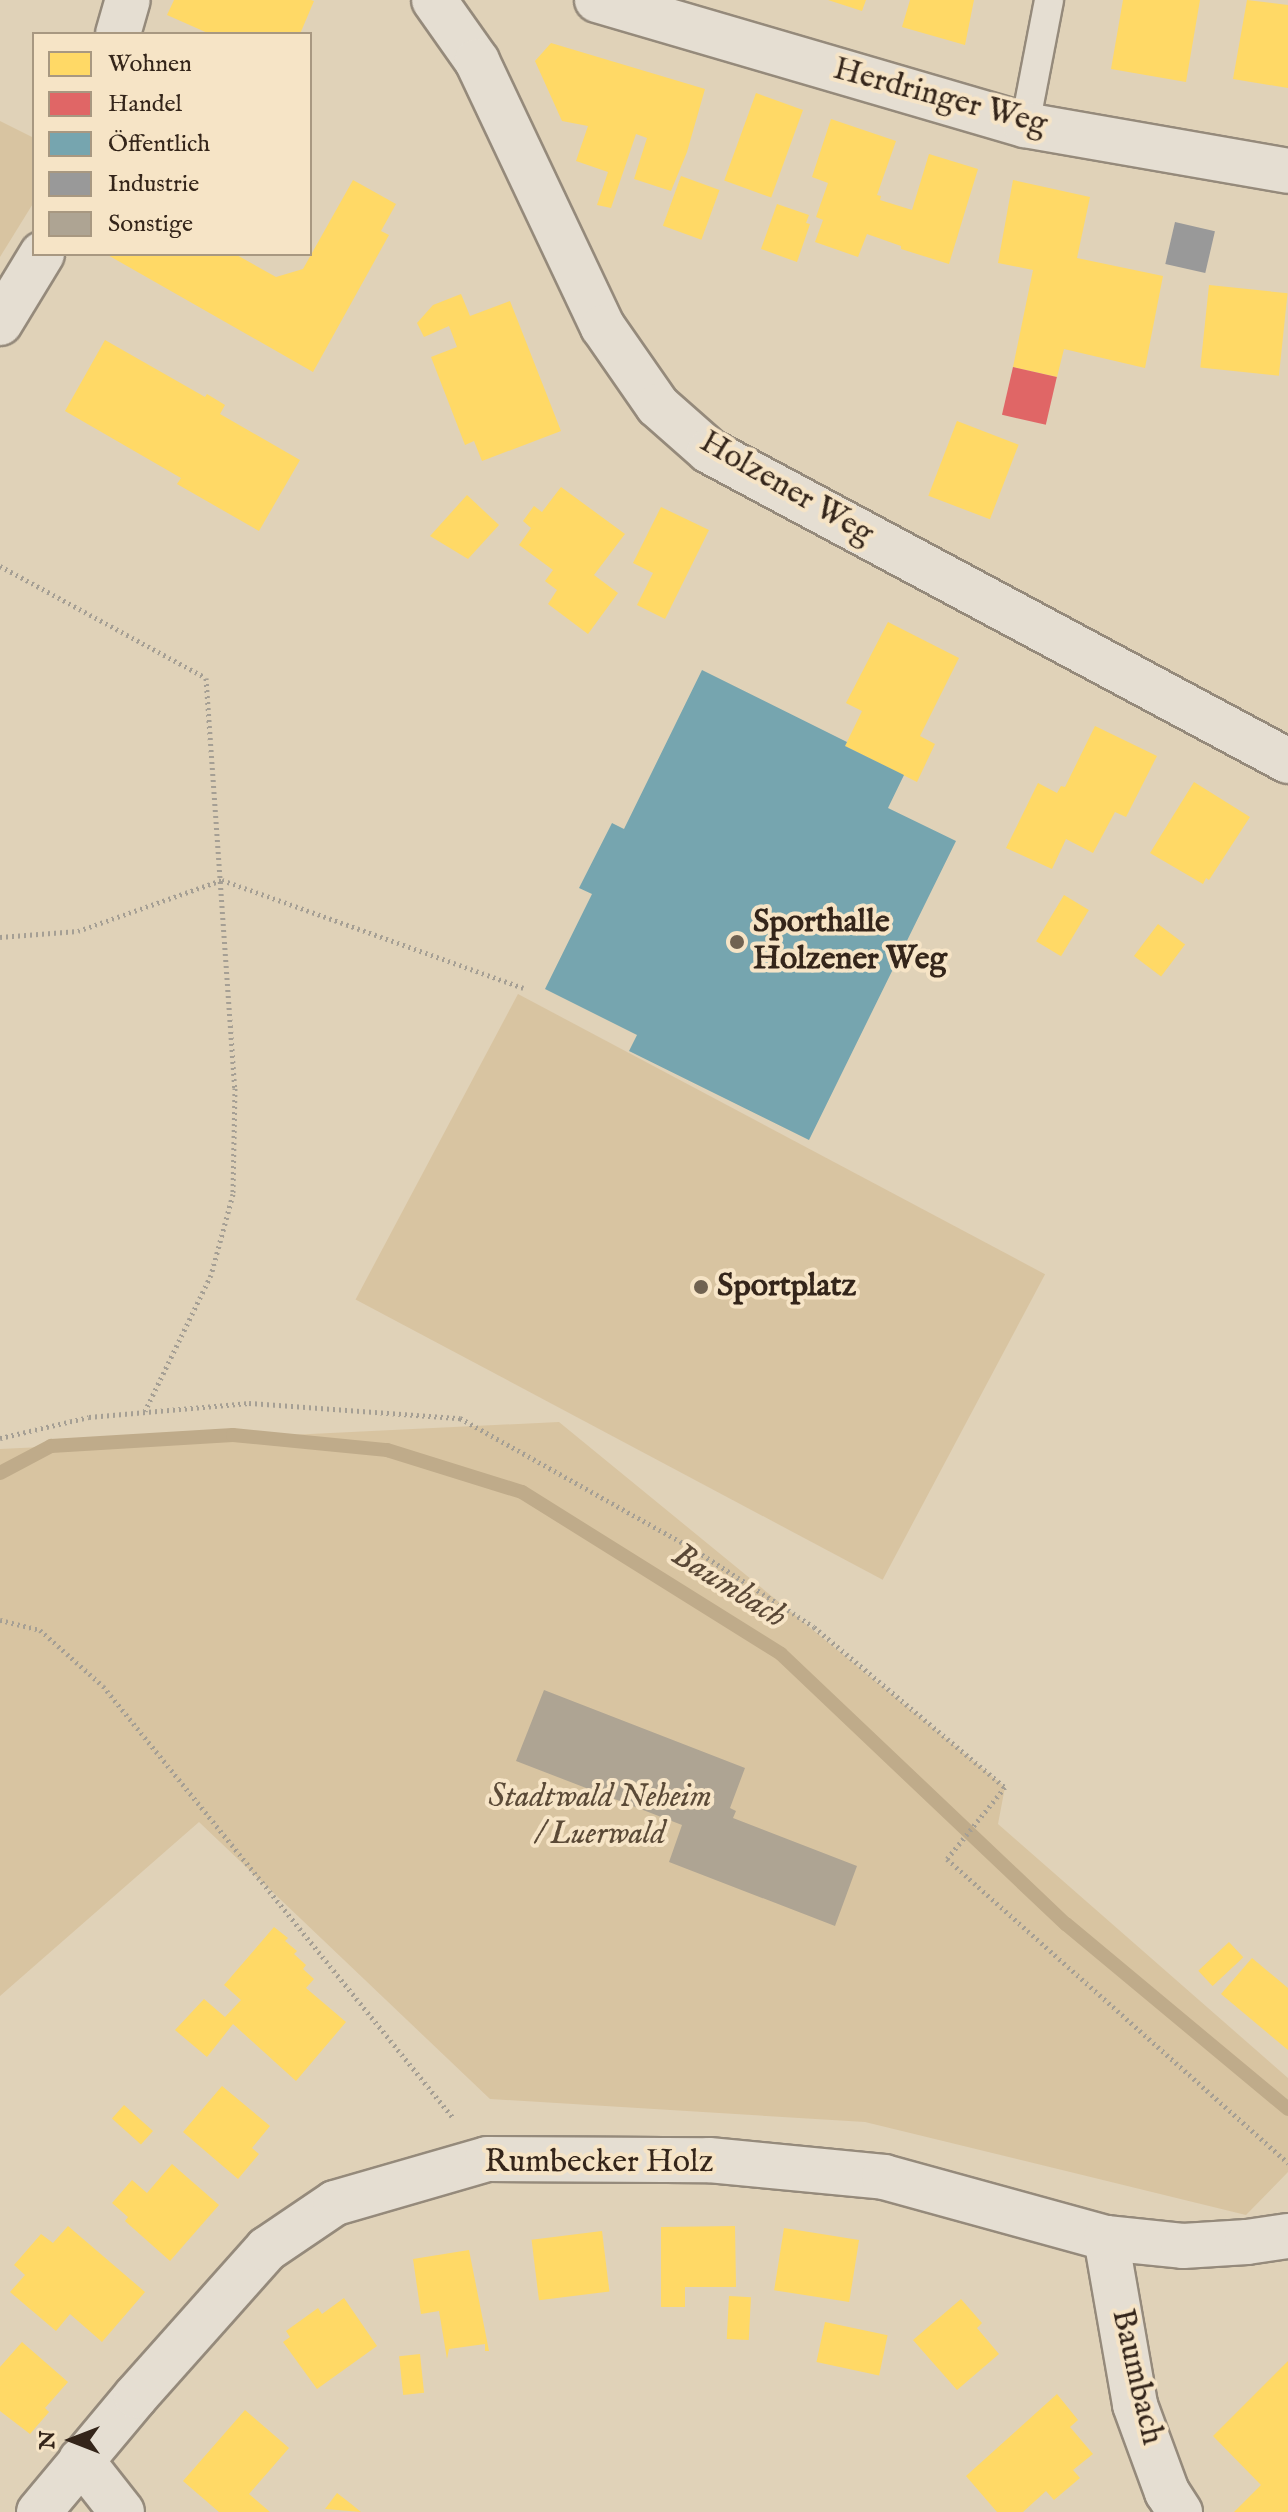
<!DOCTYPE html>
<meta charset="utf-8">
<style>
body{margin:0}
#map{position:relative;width:1288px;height:2512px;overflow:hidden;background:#e0d2b8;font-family:"IM FELL English",serif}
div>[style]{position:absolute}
.green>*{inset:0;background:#d8c4a1;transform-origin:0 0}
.homes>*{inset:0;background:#ffd966;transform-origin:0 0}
.shops>*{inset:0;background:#e06666;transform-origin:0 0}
.public>*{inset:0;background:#76a5af}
.industry>*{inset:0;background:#999;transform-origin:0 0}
.stream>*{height:14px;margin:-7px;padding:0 7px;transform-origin:7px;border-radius:7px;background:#bfab8a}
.building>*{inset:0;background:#aea493}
.path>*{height:5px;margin-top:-2.5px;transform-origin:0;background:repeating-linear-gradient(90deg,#a59f94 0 2px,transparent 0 6px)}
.roads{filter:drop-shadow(2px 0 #958a7b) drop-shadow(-2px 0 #958a7b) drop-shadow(0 2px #958a7b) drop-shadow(0 -2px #958a7b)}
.service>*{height:28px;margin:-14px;padding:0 14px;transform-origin:14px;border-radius:14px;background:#e5ded2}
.minor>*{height:44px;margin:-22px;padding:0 22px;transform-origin:22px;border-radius:22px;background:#e5ded2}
.secondary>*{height:44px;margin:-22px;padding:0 22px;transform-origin:22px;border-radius:22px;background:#e5ded2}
.dots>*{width:22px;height:22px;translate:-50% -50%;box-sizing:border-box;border:4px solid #f6e4c6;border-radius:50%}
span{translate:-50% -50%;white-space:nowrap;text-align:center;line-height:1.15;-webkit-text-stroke:8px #f6e4c6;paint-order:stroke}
.street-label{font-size:32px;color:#34251a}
.poi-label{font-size:32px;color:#34251a;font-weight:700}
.left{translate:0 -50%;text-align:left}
.park-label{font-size:32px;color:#5b4a37;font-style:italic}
.water-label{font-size:34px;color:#5a4836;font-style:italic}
.legend{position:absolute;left:32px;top:32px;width:280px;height:224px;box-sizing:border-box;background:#f6e4c6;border:2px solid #a89881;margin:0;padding:10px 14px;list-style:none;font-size:24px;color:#34251a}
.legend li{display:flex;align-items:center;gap:16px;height:40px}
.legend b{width:40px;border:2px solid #a89881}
.north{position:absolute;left:32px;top:2400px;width:80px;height:80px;-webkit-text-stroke:6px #f6e4c6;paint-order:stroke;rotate:270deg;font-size:22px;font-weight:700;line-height:32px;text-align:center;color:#34251a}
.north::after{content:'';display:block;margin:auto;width:28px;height:36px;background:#34251a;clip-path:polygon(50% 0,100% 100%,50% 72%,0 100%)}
</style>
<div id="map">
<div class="green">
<i style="clip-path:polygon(0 121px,34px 138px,34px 202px,0 257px)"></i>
<i style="left:518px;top:994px;width:597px;height:346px;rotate:28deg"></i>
<i style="clip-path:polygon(559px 1422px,1005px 1787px,998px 1824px,1288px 2078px,1288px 2172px,1246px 2215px,865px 2122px,490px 2099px,199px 1822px,0 1996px,0 1449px)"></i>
</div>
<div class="homes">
<i style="clip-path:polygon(174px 0,311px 0,314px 1px,300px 34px,210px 34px,167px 15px)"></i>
<i style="clip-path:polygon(828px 0,866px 0,862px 11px)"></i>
<i style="clip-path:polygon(910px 0,974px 0,965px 45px,902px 27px)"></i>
<i style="clip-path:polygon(1123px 0,1200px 0,1186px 82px,1111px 69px)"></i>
<i style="clip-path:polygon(1247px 0,1288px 5px,1288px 88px,1233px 79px)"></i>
<i style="clip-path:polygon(551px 43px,705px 89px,687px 152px,671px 191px,634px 179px,647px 138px,636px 134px,611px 208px,597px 205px,608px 172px,576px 161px,588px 126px,562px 121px,535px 61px)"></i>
<i style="left:756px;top:93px;width:50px;height:93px;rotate:20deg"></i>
<i style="clip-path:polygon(831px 119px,896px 141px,877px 195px,881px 196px,880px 200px,912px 210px,929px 154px,978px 169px,949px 264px,901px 249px,901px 246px,867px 234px,858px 257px,815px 242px,823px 220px,816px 217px,828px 183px,812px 177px)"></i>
<i style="left:681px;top:176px;width:41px;height:53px;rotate:20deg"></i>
<i style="clip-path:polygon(353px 180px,396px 204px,381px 231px,389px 235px,313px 372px,106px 254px,235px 254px,276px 277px,303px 269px)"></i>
<i style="clip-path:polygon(1013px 180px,1090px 197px,1077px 258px,1163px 276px,1145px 368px,1064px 349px,1057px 377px,1013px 367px,1033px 270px,998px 263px)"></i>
<i style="clip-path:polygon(777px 204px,809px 215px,806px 223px,810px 224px,797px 262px,761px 249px)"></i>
<i style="left:1209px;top:285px;width:79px;height:83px;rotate:6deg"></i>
<i style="clip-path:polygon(461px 294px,470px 316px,510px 301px,561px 431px,482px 461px,474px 441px,465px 445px,431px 357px,457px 347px,449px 326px,424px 337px,417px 323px,433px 305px)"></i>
<i style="clip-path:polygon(105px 340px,205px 397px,207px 394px,225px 405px,220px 414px,300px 460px,259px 531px,177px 484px,181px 478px,65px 411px)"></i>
<i style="left:957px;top:421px;width:66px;height:80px;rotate:21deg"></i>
<i style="clip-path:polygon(561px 487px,625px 534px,594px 575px,618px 593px,588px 634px,548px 604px,557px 590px,545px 581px,553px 570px,519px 545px,531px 528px,523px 521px,534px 506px,542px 512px)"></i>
<i style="clip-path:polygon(467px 495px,499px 525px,468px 559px,430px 536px)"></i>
<i style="clip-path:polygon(661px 507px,709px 530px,665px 619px,637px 605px,653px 573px,633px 563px)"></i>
<i style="clip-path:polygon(888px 622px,959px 658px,920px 736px,935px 744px,917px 782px,845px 746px,862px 711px,846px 703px)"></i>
<i style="clip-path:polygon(1095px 726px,1157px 756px,1126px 817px,1115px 812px,1093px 853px,1066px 839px,1052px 869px,1006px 848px,1038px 783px,1057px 793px,1061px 786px,1065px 787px)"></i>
<i style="clip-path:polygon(1194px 782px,1250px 817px,1209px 880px,1206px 878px,1203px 884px,1150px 853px)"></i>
<i style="left:1064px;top:895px;width:29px;height:54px;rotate:31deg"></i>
<i style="left:1158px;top:924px;width:34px;height:40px;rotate:37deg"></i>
<i style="clip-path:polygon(274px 1927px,288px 1938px,285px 1941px,297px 1951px,294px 1954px,306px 1965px,303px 1969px,314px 1979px,306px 1988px,346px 2022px,296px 2081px,233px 2024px,207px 2057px,175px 2030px,204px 1999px,225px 2017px,241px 2000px,224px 1985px)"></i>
<i style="left:1229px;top:1942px;width:21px;height:42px;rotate:47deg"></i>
<i style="clip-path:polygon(1252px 1958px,1288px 1988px,1288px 2050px,1221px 1994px)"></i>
<i style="clip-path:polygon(222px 2086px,270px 2126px,252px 2148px,259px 2154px,238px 2179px,183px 2132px)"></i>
<i style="left:124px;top:2105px;width:39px;height:18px;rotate:42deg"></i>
<i style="clip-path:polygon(172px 2164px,219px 2205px,170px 2261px,125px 2221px,128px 2217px,112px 2203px,132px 2180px,147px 2193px)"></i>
<i style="clip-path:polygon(68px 2226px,145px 2292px,102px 2342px,70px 2314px,56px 2331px,10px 2292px,25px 2275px,14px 2265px,41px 2234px,53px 2243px)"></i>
<i style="clip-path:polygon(735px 2226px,736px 2287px,685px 2287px,685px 2307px,661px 2307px,661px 2227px)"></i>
<i style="left:784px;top:2228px;width:76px;height:63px;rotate:9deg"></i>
<i style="left:602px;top:2231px;width:61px;height:71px;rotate:83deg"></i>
<i style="clip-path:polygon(469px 2250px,489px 2351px,485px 2351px,485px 2344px,449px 2349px,447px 2359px,439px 2311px,421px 2314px,413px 2259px)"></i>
<i style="left:729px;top:2296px;width:22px;height:43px;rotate:3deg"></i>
<i style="clip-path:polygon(344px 2298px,377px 2346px,317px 2389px,283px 2342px,290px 2337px,286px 2331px,318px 2308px,322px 2314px)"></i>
<i style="clip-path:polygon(961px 2299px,982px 2323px,977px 2328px,999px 2354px,957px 2390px,913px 2340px)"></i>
<i style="left:825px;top:2322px;width:64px;height:41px;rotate:12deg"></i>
<i style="clip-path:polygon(22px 2342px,68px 2382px,45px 2408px,49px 2412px,30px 2434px,0 2411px,0 2367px)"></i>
<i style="left:420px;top:2354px;width:39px;height:21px;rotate:84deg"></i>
<i style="clip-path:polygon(1288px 2361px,1288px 2512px,1234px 2512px,1261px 2485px,1213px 2436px)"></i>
<i style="clip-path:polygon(1057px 2394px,1078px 2420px,1070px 2427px,1093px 2454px,1073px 2470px,1080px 2478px,1054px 2500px,1046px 2491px,1023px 2512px,997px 2512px,966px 2476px)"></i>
<i style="clip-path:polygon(245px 2410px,289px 2448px,249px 2494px,270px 2512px,219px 2512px,183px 2481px)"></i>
<i style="clip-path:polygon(337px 2493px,350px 2503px,361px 2512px,325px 2509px)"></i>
</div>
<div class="shops">
<i style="left:1013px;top:367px;width:45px;height:49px;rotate:13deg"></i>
</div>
<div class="public">
<i style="clip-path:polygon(702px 670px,847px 742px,845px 746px,904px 775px,888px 808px,956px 841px,809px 1140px,629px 1051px,637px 1035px,545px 989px,592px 894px,579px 888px,612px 823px,624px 829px)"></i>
</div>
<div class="industry">
<i style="left:1175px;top:222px;width:41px;height:43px;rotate:13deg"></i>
</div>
<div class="stream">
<i style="left:0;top:1473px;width:58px;rotate:-27.9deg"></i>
<i style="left:51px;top:1446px;width:182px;rotate:-3.5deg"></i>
<i style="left:233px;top:1435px;width:155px;rotate:5.6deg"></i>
<i style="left:387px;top:1450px;width:141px;rotate:17.3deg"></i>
<i style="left:522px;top:1492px;width:305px;rotate:32deg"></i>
<i style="left:781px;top:1654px;width:393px;rotate:43.5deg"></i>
<i style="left:1066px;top:1924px;width:289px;rotate:39.8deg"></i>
</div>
<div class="building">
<i style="clip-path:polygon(544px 1690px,745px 1768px,730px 1808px,736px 1811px,733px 1818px,857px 1866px,835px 1926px,669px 1862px,682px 1825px,516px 1761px)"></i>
</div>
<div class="path">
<i style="left:0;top:566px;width:234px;rotate:28.5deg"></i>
<i style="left:206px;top:678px;width:411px;rotate:86deg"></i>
<i style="left:235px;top:1088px;width:106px;rotate:91.1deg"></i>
<i style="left:233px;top:1194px;width:84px;rotate:105.2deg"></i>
<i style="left:211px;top:1275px;width:151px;rotate:115.9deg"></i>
<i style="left:0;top:937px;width:78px;rotate:-4.4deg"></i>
<i style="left:78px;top:931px;width:153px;rotate:-19.5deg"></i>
<i style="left:222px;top:880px;width:320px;rotate:19.7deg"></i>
<i style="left:0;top:1438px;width:91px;rotate:-13.3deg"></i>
<i style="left:89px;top:1417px;width:161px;rotate:-5deg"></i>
<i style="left:249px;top:1403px;width:212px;rotate:4.1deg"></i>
<i style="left:460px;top:1418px;width:266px;rotate:29.3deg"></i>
<i style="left:692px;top:1548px;width:145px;rotate:32.9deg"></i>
<i style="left:814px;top:1627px;width:249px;rotate:40deg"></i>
<i style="left:1005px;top:1787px;width:92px;rotate:128.9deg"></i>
<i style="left:947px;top:1859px;width:457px;rotate:41.7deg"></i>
<i style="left:0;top:1620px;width:41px;rotate:14deg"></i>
<i style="left:40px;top:1630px;width:84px;rotate:41.6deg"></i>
<i style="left:103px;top:1686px;width:557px;rotate:50.97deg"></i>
</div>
<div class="roads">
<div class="service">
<i style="left:1025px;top:125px;width:127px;rotate:-79.1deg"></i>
</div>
<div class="minor">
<i style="left:118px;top:34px;width:35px;rotate:-74deg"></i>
<i style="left:0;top:323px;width:81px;rotate:-58.7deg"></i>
<i style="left:1106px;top:2238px;width:169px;rotate:80.1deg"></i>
<i style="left:1135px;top:2405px;width:93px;rotate:69.8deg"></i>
<i style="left:1167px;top:2492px;width:24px;rotate:57deg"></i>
<i style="left:81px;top:2460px;width:66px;rotate:51.7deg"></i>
<i style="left:39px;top:2512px;width:151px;rotate:-50.1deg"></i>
<i style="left:136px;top:2396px;width:197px;rotate:-48.3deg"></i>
<i style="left:267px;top:2249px;width:82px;rotate:-34.1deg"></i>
<i style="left:335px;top:2203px;width:158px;rotate:-16.1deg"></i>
<i style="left:487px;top:2159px;width:222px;rotate:0.3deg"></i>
<i style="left:709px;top:2160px;width:176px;rotate:5.5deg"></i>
<i style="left:884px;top:2177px;width:230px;rotate:15.4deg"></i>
<i style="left:1106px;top:2238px;width:77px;rotate:5.9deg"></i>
<i style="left:1183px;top:2246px;width:64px;rotate:-3.6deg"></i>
<i style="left:1247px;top:2242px;width:41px;rotate:-8.3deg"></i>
</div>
<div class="secondary">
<i style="left:434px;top:0;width:75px;rotate:54.8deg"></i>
<i style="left:477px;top:61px;width:294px;rotate:64.7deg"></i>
<i style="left:603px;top:327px;width:96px;rotate:55.2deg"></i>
<i style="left:658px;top:406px;width:68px;rotate:41.4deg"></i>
<i style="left:709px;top:451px;width:657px;rotate:28.16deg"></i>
<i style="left:597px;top:0;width:446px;rotate:16.3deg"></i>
<i style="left:1025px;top:125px;width:267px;rotate:9.9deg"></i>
</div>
</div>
<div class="dots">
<i style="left:737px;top:942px;background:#706251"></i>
<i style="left:701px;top:1287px;background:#706251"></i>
</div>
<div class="street-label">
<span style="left:940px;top:98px;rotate:15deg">Herdringer Weg</span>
<span style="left:786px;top:489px;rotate:30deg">Holzener Weg</span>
<span style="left:599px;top:2163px">Rumbecker Holz</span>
<span style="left:1136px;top:2377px;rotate:77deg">Baumbach</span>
</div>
<div class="poi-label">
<span class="left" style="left:753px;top:942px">Sporthalle<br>Holzener Weg</span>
<span class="left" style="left:717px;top:1287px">Sportplatz</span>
</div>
<div class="park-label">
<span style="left:600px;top:1817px">Stadtwald Neheim<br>/ Luerwald</span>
</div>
<div class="water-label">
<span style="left:729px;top:1586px;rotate:32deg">Baumbach</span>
</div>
<ul class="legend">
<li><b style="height:22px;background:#ffd966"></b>Wohnen</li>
<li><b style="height:22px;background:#e06666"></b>Handel</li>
<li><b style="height:22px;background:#76a5af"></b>Öffentlich</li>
<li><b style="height:22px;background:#999"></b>Industrie</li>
<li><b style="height:22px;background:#aea493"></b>Sonstige</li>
</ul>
<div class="north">N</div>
</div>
